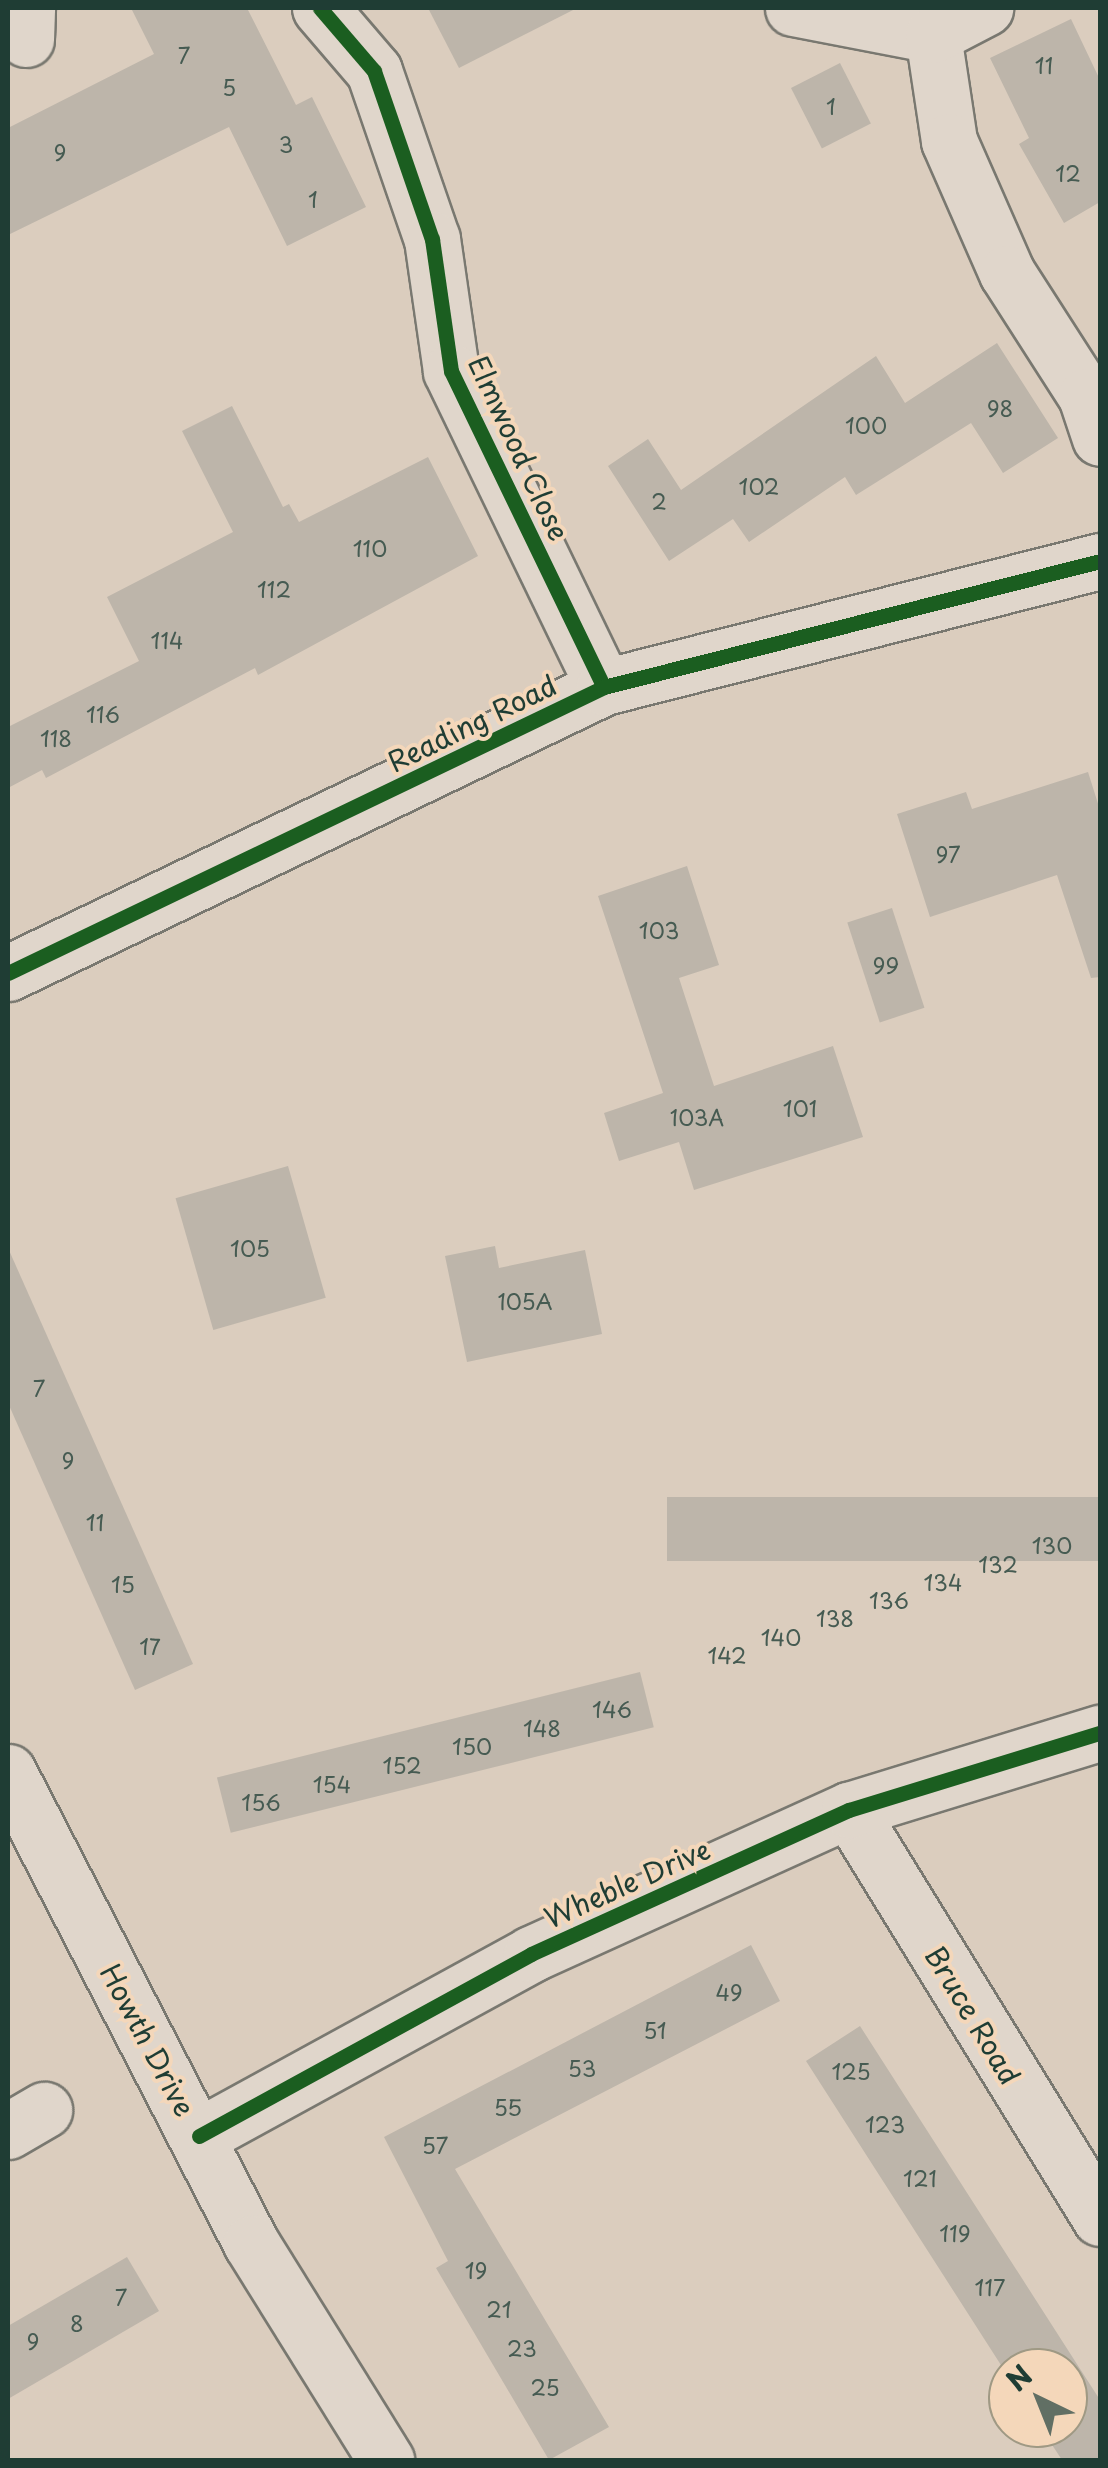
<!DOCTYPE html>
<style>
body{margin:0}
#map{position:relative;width:1108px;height:2468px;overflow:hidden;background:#dbcdbe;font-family:"Playpen Sans",sans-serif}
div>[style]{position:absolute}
.building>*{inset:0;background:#bdb5aa;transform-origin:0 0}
.roads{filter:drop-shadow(2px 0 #797870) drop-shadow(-2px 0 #797870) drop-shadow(0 2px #797870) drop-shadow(0 -2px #797870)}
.minor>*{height:55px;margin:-27.5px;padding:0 27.5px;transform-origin:27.5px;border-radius:27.5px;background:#e0d6cb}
.tertiary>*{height:55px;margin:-27.5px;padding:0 27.5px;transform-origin:27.5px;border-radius:27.5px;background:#e0d6cb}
.cycleway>*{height:15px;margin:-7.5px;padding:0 7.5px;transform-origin:7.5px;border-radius:7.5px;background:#1b5e20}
span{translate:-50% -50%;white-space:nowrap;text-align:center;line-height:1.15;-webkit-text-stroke:8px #f4d7ba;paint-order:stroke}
.number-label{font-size:22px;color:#465b52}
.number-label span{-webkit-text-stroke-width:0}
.street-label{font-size:28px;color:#1f3d34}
.frame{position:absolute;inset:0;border:10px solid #1f3d34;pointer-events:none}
.north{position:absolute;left:988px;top:2348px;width:100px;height:100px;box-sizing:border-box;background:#f4d7ba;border:2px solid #9f9984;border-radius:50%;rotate:317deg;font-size:28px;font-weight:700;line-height:40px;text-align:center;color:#1f3d34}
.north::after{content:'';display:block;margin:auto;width:35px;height:45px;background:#616f64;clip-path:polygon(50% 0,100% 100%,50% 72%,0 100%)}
</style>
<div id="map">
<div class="building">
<i style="clip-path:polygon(131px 8px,247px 8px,296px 105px,312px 97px,366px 207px,287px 246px,229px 127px,8px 235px,8px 128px,154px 54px)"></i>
<i style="clip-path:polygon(428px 8px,577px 8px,459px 68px)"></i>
<i style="clip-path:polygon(1071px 19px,1100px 80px,1100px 202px,1064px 223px,1019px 144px,1029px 138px,990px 58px)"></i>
<i style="left:840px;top:63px;width:68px;height:55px;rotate:63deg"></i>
<i style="clip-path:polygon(997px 343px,1058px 438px,1003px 473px,971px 423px,856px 495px,845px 477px,749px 542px,733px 519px,669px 561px,608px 466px,648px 439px,681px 490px,876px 356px,905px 403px)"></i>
<i style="clip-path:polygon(232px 406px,283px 507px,289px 504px,299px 522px,428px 457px,478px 556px,258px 675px,255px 668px,46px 778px,42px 770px,8px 788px,8px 727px,139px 661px,107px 597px,233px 532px,182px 431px)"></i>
<i style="clip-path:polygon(1088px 772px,1100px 810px,1100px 977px,1091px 978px,1057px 875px,930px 917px,897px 814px,966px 792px,972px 809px)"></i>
<i style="clip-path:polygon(687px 866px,719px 965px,679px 978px,714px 1086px,833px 1046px,863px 1137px,694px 1190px,679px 1142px,619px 1161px,604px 1113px,663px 1093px,598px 896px)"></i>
<i style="left:892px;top:908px;width:105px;height:47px;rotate:72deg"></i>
<i style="left:288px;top:1166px;width:137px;height:117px;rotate:74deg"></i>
<i style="clip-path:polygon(495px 1246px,499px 1268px,585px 1250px,602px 1334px,467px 1362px,445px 1256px)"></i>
<i style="clip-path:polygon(8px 1248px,193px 1664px,135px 1690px,8px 1403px)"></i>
<i style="left:1100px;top:1497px;width:64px;height:433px;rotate:90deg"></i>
<i style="left:640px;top:1672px;width:57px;height:436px;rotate:76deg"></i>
<i style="clip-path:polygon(751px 1945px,780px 2001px,455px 2169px,609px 2427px,549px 2460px,436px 2268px,448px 2261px,384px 2137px)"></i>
<i style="clip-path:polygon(860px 2026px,1100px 2400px,1100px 2460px,1062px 2460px,1041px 2428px,1068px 2428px,1068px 2368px,1008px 2368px,1008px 2376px,806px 2061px)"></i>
<i style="clip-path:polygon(127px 2257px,159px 2311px,8px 2399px,8px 2326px)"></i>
</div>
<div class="roads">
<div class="minor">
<i style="left:320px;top:8px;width:83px;rotate:49.4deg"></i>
<i style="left:374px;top:71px;width:178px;rotate:71deg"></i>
<i style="left:432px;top:239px;width:133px;rotate:81.8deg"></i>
<i style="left:451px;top:371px;width:351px;rotate:64.2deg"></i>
<i style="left:793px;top:8px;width:143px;rotate:10.9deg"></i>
<i style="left:933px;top:35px;width:107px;rotate:81.4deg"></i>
<i style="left:949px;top:141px;width:144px;rotate:66.3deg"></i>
<i style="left:1007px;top:273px;width:146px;rotate:57.3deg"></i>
<i style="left:1086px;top:396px;width:44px;rotate:71.6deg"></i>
<i style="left:933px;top:35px;width:59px;rotate:-27.4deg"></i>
<i style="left:26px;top:39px;width:31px;rotate:-88deg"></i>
<i style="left:849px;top:1810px;width:479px;rotate:58.4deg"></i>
<i style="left:8px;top:2131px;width:42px;rotate:-30.3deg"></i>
<i style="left:199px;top:2136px;width:379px;rotate:-28.7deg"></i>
<i style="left:531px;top:1954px;width:349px;rotate:-24.4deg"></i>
<i style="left:849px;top:1810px;width:263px;rotate:-17.1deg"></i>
</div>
<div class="tertiary">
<i style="left:8px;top:973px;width:661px;rotate:-25.63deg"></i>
<i style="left:604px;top:687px;width:512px;rotate:-14.25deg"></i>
<i style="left:8px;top:1772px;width:530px;rotate:62.71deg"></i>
<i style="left:251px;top:2243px;width:256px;rotate:58.1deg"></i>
</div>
</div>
<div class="cycleway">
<i style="left:320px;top:8px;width:83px;rotate:49.4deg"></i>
<i style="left:374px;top:71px;width:178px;rotate:71deg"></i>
<i style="left:432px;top:239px;width:133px;rotate:81.8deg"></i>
<i style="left:451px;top:371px;width:351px;rotate:64.2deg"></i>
<i style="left:8px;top:973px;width:661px;rotate:-25.63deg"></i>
<i style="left:604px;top:687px;width:512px;rotate:-14.25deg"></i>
<i style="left:199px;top:2136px;width:379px;rotate:-28.7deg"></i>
<i style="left:531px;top:1954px;width:349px;rotate:-24.4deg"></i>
<i style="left:849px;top:1810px;width:263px;rotate:-17.1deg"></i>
</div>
<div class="number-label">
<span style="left:184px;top:55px">7</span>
<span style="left:1044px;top:65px">11</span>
<span style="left:229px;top:87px">5</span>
<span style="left:831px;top:106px">1</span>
<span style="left:286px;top:144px">3</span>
<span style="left:60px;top:152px">9</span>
<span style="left:1068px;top:173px">12</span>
<span style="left:313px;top:199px">1</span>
<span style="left:1000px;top:408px">98</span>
<span style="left:866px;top:425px">100</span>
<span style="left:759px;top:486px">102</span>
<span style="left:659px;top:501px">2</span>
<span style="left:370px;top:548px">110</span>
<span style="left:274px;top:589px">112</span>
<span style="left:167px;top:640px">114</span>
<span style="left:103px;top:714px">116</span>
<span style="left:56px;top:738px">118</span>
<span style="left:948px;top:854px">97</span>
<span style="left:659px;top:930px">103</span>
<span style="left:886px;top:965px">99</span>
<span style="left:800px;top:1108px">101</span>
<span style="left:697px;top:1117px">103A</span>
<span style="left:250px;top:1248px">105</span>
<span style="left:525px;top:1301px">105A</span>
<span style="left:39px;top:1388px">7</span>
<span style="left:68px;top:1460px">9</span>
<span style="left:95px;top:1522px">11</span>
<span style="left:1052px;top:1545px">130</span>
<span style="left:998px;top:1564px">132</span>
<span style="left:943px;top:1582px">134</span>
<span style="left:123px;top:1584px">15</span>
<span style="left:889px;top:1600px">136</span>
<span style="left:835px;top:1618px">138</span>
<span style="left:781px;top:1637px">140</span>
<span style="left:150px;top:1646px">17</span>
<span style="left:727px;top:1655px">142</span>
<span style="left:612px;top:1709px">146</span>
<span style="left:542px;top:1728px">148</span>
<span style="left:472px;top:1746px">150</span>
<span style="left:402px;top:1765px">152</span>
<span style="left:332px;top:1784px">154</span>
<span style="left:261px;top:1802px">156</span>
<span style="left:729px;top:1992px">49</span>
<span style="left:655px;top:2030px">51</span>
<span style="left:582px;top:2068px">53</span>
<span style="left:851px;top:2071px">125</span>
<span style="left:508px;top:2107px">55</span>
<span style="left:885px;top:2124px">123</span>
<span style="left:435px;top:2145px">57</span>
<span style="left:920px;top:2178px">121</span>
<span style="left:955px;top:2233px">119</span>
<span style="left:476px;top:2270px">19</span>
<span style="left:990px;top:2287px">117</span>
<span style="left:121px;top:2297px">7</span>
<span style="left:499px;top:2309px">21</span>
<span style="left:77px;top:2323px">8</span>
<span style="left:33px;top:2341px">9</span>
<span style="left:522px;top:2348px">23</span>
<span style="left:545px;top:2387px">25</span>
</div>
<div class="street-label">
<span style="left:519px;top:448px;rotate:65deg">Elmwood Close</span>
<span style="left:472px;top:723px;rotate:-26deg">Reading Road</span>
<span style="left:627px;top:1883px;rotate:-24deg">Wheble Drive</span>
<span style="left:973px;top:2015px;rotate:59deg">Bruce Road</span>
<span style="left:148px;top:2040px;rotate:62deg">Howth Drive</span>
</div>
<div class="frame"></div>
<div class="north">N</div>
</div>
